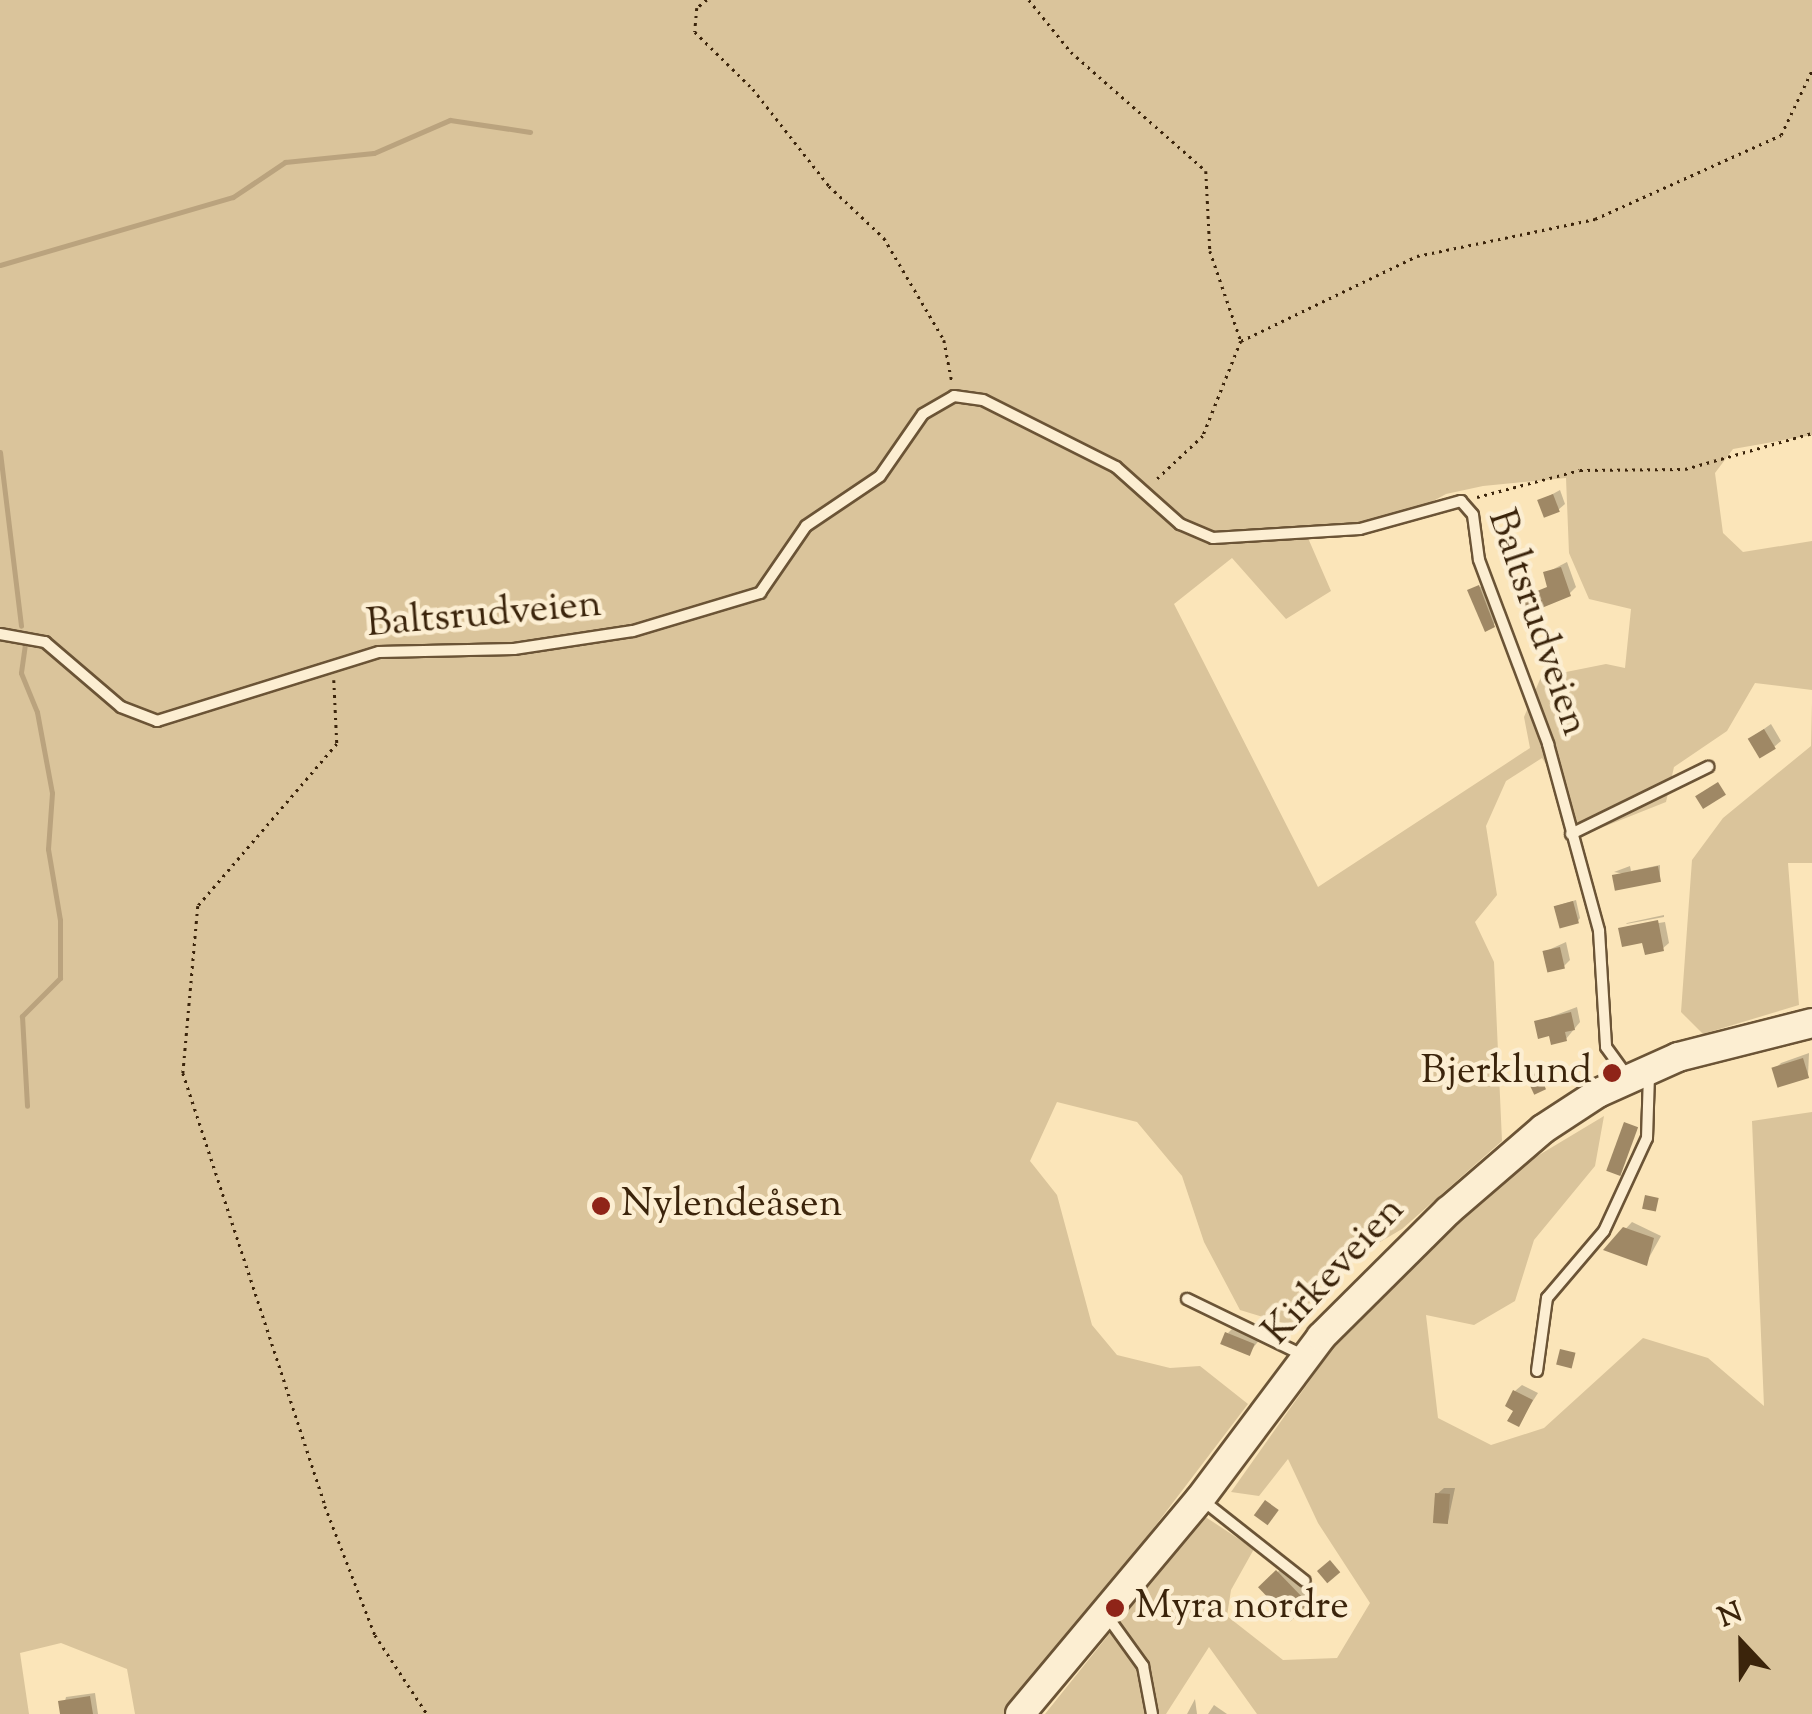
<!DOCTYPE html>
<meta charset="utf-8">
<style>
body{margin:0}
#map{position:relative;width:1812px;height:1714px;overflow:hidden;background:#fbe5b9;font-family:"Sorts Mill Goudy",serif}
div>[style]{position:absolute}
.green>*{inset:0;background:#dac49b}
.shadow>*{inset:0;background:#0003;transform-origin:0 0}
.stream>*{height:5px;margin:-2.5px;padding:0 2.5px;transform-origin:2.5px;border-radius:2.5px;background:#baa37e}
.building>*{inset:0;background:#9f8865;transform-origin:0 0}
.path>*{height:2.5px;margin-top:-1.25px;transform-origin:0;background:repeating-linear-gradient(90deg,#3b240b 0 2.5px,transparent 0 7.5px)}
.roads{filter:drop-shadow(2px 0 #6b5436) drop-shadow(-2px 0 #6b5436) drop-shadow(0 2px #6b5436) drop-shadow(0 -2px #6b5436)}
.service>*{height:10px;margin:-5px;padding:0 5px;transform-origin:5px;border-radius:5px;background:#fceed2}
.secondary>*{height:28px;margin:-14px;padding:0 14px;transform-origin:14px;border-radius:14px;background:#fceed2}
.dots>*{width:28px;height:28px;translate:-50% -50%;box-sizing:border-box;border:5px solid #fceed2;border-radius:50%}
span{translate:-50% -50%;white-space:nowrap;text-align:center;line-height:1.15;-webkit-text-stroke:9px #fceed2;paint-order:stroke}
.street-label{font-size:40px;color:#3b240b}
.poi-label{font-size:40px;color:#3b240b}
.right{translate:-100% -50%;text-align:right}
.left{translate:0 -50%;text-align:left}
.north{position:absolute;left:1692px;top:1594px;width:100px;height:100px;-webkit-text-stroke:8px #fceed2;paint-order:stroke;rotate:338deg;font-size:28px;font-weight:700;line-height:40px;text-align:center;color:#3b240b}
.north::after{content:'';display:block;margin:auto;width:35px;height:45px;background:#3b240b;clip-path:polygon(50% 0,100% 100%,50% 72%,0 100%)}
</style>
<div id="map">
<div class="green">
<i style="clip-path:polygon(evenodd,0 0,1812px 0,1812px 435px,1733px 449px,1715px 473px,1723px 533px,1743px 552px,1812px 541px,1812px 690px,1755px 683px,1727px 731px,1674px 767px,1666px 802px,1578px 837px,1569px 800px,1542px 758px,1506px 781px,1486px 826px,1497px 895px,1475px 922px,1494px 962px,1502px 1141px,1402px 1229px,1326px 1274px,1296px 1327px,1240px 1310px,1204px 1242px,1182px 1176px,1137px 1122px,1057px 1102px,1030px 1161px,1057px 1195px,1092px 1325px,1117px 1355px,1170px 1368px,1200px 1366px,1248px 1404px,1012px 1714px,135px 1714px,127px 1669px,61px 1643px,20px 1653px,29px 1714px,0 1714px,0 0,1566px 478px,1569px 553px,1589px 599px,1631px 609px,1625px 668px,1606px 664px,1541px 677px,1524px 717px,1530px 748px,1318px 887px,1174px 604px,1232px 558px,1286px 619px,1331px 591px,1308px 538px,1346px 537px,1395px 522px,1446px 494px,1483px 486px,1566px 478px)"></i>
<i style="clip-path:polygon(1812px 702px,1812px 863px,1788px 863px,1799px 1005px,1703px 1034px,1681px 1012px,1692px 860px,1723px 818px,1811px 746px)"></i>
<i style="clip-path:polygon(1812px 1112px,1812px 1714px,1257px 1714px,1209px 1647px,1166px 1714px,1045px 1714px,1204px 1516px,1254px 1549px,1231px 1590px,1227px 1616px,1283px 1660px,1337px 1658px,1370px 1603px,1318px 1523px,1288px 1459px,1259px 1496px,1231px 1492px,1359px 1311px,1534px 1158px,1604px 1116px,1595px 1166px,1534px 1240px,1515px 1301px,1474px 1325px,1426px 1315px,1438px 1418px,1491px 1445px,1544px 1428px,1643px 1338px,1708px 1358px,1764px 1406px,1752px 1121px)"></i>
</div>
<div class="shadow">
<i style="clip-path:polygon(1560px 490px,1565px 504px,1558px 510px,1540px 501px)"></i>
<i style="clip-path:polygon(1567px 562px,1576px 587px,1569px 594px,1546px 573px)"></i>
<i style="clip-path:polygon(1487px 584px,1500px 618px,1493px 625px,1470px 591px)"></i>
<i style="clip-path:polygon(1771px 724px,1781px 741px,1774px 747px,1751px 738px)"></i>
<i style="clip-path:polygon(1660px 865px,1660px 880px,1614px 872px,1630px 866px,1631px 871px)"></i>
<i style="clip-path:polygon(1576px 900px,1580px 918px,1578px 921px,1556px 906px)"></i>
<i style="clip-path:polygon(1664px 915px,1664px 917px,1626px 924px,1627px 923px)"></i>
<i style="clip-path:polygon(1665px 922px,1669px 943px,1662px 949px,1621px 929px)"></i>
<i style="clip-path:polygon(1566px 942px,1570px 960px,1564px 966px,1544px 952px)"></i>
<i style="clip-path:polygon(1577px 1007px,1580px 1022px,1566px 1039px,1537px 1022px)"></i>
<i style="clip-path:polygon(1809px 1053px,1808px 1076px,1774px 1070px,1781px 1063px)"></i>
<i style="clip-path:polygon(1632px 1222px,1661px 1236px,1646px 1263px,1607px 1249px)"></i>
<i style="clip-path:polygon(1238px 1323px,1264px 1334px,1249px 1353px,1228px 1333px)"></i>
<i style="clip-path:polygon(1522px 1385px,1538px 1393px,1518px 1424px,1515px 1391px)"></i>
<i style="clip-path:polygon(1444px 1488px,1455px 1488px,1448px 1521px,1437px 1494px)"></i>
<i style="left:1284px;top:1566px;width:42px;height:31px;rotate:46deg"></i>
<i style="clip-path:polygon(95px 1693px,98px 1714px,62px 1714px,66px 1697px)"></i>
<i style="clip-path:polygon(1195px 1699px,1197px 1714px,1187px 1714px)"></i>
<i style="clip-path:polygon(1214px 1705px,1227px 1714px,1208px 1714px)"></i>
</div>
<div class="stream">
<i style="left:0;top:265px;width:243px;rotate:-16.3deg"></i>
<i style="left:233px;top:197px;width:63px;rotate:-33.9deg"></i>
<i style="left:285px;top:162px;width:89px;rotate:-5.8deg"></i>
<i style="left:374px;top:153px;width:83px;rotate:-23.5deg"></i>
<i style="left:450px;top:120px;width:81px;rotate:8.5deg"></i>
<i style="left:0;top:452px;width:175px;rotate:83.1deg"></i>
<i style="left:25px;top:644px;width:29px;rotate:98deg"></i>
<i style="left:21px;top:673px;width:42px;rotate:67.7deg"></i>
<i style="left:37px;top:712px;width:82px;rotate:79.5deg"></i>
<i style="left:52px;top:793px;width:56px;rotate:94.1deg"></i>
<i style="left:48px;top:849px;width:72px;rotate:80.4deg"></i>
<i style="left:60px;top:920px;width:58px;rotate:90deg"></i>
<i style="left:60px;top:978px;width:54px;rotate:135deg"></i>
<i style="left:22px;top:1016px;width:90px;rotate:86.8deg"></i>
</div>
<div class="building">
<i style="left:1553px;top:494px;width:19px;height:17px;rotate:69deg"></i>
<i style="clip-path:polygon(1561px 567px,1571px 596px,1527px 614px,1522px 597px,1547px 587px,1543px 572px)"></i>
<i style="clip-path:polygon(1479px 585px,1495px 627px,1485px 632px,1467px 590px)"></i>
<i style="left:1764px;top:729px;width:23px;height:19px;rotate:59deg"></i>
<i style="left:1718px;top:782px;width:15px;height:27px;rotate:58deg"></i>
<i style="left:1658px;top:866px;width:16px;height:47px;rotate:79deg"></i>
<i style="left:1573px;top:901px;width:23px;height:20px;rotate:75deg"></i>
<i style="clip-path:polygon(1658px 920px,1664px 951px,1645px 955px,1642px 943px,1622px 947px,1618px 928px)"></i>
<i style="left:1560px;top:947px;width:22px;height:18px;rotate:77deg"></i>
<i style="clip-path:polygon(1571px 1012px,1575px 1030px,1565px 1032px,1567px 1041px,1551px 1045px,1549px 1036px,1538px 1039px,1534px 1021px)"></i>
<i style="left:1803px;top:1058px;width:21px;height:33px;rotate:73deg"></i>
<i style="left:1538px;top:1072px;width:19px;height:13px;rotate:65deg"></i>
<i style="left:1624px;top:1122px;width:15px;height:52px;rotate:20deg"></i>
<i style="left:1645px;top:1195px;width:14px;height:14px;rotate:12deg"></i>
<i style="clip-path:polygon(1623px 1227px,1654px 1238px,1647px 1266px,1603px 1250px)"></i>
<i style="left:1225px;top:1332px;width:32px;height:13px;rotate:22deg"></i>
<i style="left:1560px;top:1349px;width:16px;height:16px;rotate:14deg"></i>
<i style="clip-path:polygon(1513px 1390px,1533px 1400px,1519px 1427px,1507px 1421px,1513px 1411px,1505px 1406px)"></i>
<i style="left:1435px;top:1493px;width:15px;height:30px;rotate:4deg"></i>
<i style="left:1265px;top:1500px;width:17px;height:19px;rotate:36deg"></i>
<i style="left:1330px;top:1560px;width:16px;height:17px;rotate:50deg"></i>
<i style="left:1276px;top:1570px;width:47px;height:25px;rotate:46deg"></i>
<i style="clip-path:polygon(90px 1696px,93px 1714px,60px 1714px,58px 1701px)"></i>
</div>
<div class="path">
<i style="left:707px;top:0;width:13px;rotate:141deg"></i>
<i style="left:697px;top:8px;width:24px;rotate:95deg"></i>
<i style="left:695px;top:32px;width:81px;rotate:44.5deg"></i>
<i style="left:753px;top:89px;width:123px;rotate:51.9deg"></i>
<i style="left:829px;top:186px;width:76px;rotate:43.4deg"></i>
<i style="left:884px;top:238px;width:118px;rotate:59.5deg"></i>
<i style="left:944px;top:340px;width:43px;rotate:79.2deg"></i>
<i style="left:1029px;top:0;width:67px;rotate:51.1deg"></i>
<i style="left:1071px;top:52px;width:180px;rotate:41.4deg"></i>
<i style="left:1206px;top:171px;width:80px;rotate:87.1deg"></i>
<i style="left:1210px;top:251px;width:95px;rotate:71deg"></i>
<i style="left:1241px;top:341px;width:102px;rotate:111.8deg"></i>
<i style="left:1203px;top:436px;width:66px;rotate:136.8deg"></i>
<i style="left:1241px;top:341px;width:195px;rotate:-25.8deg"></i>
<i style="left:1417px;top:256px;width:182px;rotate:-11.7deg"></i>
<i style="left:1595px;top:219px;width:204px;rotate:-24.3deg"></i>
<i style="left:1781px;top:135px;width:72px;rotate:-64.5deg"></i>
<i style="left:1477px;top:497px;width:106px;rotate:-14.7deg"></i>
<i style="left:1580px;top:470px;width:105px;rotate:-0.5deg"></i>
<i style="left:1685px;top:469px;width:132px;rotate:-15.8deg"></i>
<i style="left:334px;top:680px;width:64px;rotate:87.3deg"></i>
<i style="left:337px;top:744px;width:213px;rotate:130.6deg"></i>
<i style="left:198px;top:906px;width:168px;rotate:95.1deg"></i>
<i style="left:183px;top:1073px;width:456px;rotate:71.8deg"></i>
<i style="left:325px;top:1506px;width:138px;rotate:68.8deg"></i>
<i style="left:375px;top:1635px;width:95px;rotate:56.6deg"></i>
</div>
<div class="roads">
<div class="service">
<i style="left:0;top:634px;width:46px;rotate:10.1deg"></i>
<i style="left:45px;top:642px;width:100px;rotate:40.5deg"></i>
<i style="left:121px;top:707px;width:39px;rotate:21deg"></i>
<i style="left:157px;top:721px;width:232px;rotate:-17.3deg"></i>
<i style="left:379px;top:652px;width:135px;rotate:-1.3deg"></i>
<i style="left:514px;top:649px;width:120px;rotate:-8.6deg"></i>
<i style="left:633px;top:631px;width:133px;rotate:-16.7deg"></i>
<i style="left:760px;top:593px;width:81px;rotate:-55.5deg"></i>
<i style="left:806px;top:526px;width:89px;rotate:-34deg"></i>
<i style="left:880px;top:476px;width:75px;rotate:-55.3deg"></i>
<i style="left:923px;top:414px;width:36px;rotate:-30deg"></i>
<i style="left:954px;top:396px;width:29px;rotate:8deg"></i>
<i style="left:983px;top:400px;width:149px;rotate:26.7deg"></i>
<i style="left:1116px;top:467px;width:86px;rotate:41.7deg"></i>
<i style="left:1180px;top:524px;width:36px;rotate:23deg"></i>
<i style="left:1213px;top:538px;width:147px;rotate:-3.5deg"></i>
<i style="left:1360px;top:529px;width:105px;rotate:-15.5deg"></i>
<i style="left:1461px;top:501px;width:18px;rotate:49deg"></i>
<i style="left:1473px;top:515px;width:45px;rotate:82.4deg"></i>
<i style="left:1479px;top:560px;width:197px;rotate:69.4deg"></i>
<i style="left:1548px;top:744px;width:194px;rotate:74.7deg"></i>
<i style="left:1599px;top:931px;width:116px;rotate:86.5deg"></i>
<i style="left:1606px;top:1047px;width:37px;rotate:54deg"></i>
<i style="left:1571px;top:834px;width:153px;rotate:-26.1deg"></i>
<i style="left:1187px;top:1299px;width:131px;rotate:25.8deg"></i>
<i style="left:1537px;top:1371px;width:74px;rotate:-82.2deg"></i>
<i style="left:1547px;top:1298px;width:88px;rotate:-49.6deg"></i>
<i style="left:1604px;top:1231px;width:102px;rotate:-65.2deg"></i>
<i style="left:1647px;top:1138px;width:64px;rotate:-88.2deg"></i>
<i style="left:1201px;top:1499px;width:132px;rotate:38.3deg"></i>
<i style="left:1107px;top:1616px;width:62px;rotate:54.2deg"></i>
<i style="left:1143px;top:1666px;width:49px;rotate:79.4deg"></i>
</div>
<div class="secondary">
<i style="left:1020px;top:1714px;width:280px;rotate:-50.1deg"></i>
<i style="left:1200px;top:1499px;width:202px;rotate:-53.2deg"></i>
<i style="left:1321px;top:1337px;width:179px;rotate:-44.8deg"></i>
<i style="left:1448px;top:1211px;width:125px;rotate:-40.8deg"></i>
<i style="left:1543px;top:1129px;width:66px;rotate:-33.2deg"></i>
<i style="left:1598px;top:1093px;width:88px;rotate:-24.2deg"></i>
<i style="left:1678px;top:1057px;width:138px;rotate:-14.2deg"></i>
</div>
</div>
<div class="dots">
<i style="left:1612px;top:1073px;background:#8f2418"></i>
<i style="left:601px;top:1206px;background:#8f2418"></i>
<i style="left:1115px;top:1608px;background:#8f2418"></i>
</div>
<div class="street-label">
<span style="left:484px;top:616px;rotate:-5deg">Baltsrudveien</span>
<span style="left:1536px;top:623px;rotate:71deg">Baltsrudveien</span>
<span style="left:1335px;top:1272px;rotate:-47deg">Kirkeveien</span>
</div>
<div class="poi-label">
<span class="right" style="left:1592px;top:1073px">Bjerklund</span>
<span class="left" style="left:621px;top:1206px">Nylendeåsen</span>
<span class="left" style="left:1135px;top:1608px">Myra nordre</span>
</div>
<div class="north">N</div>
</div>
